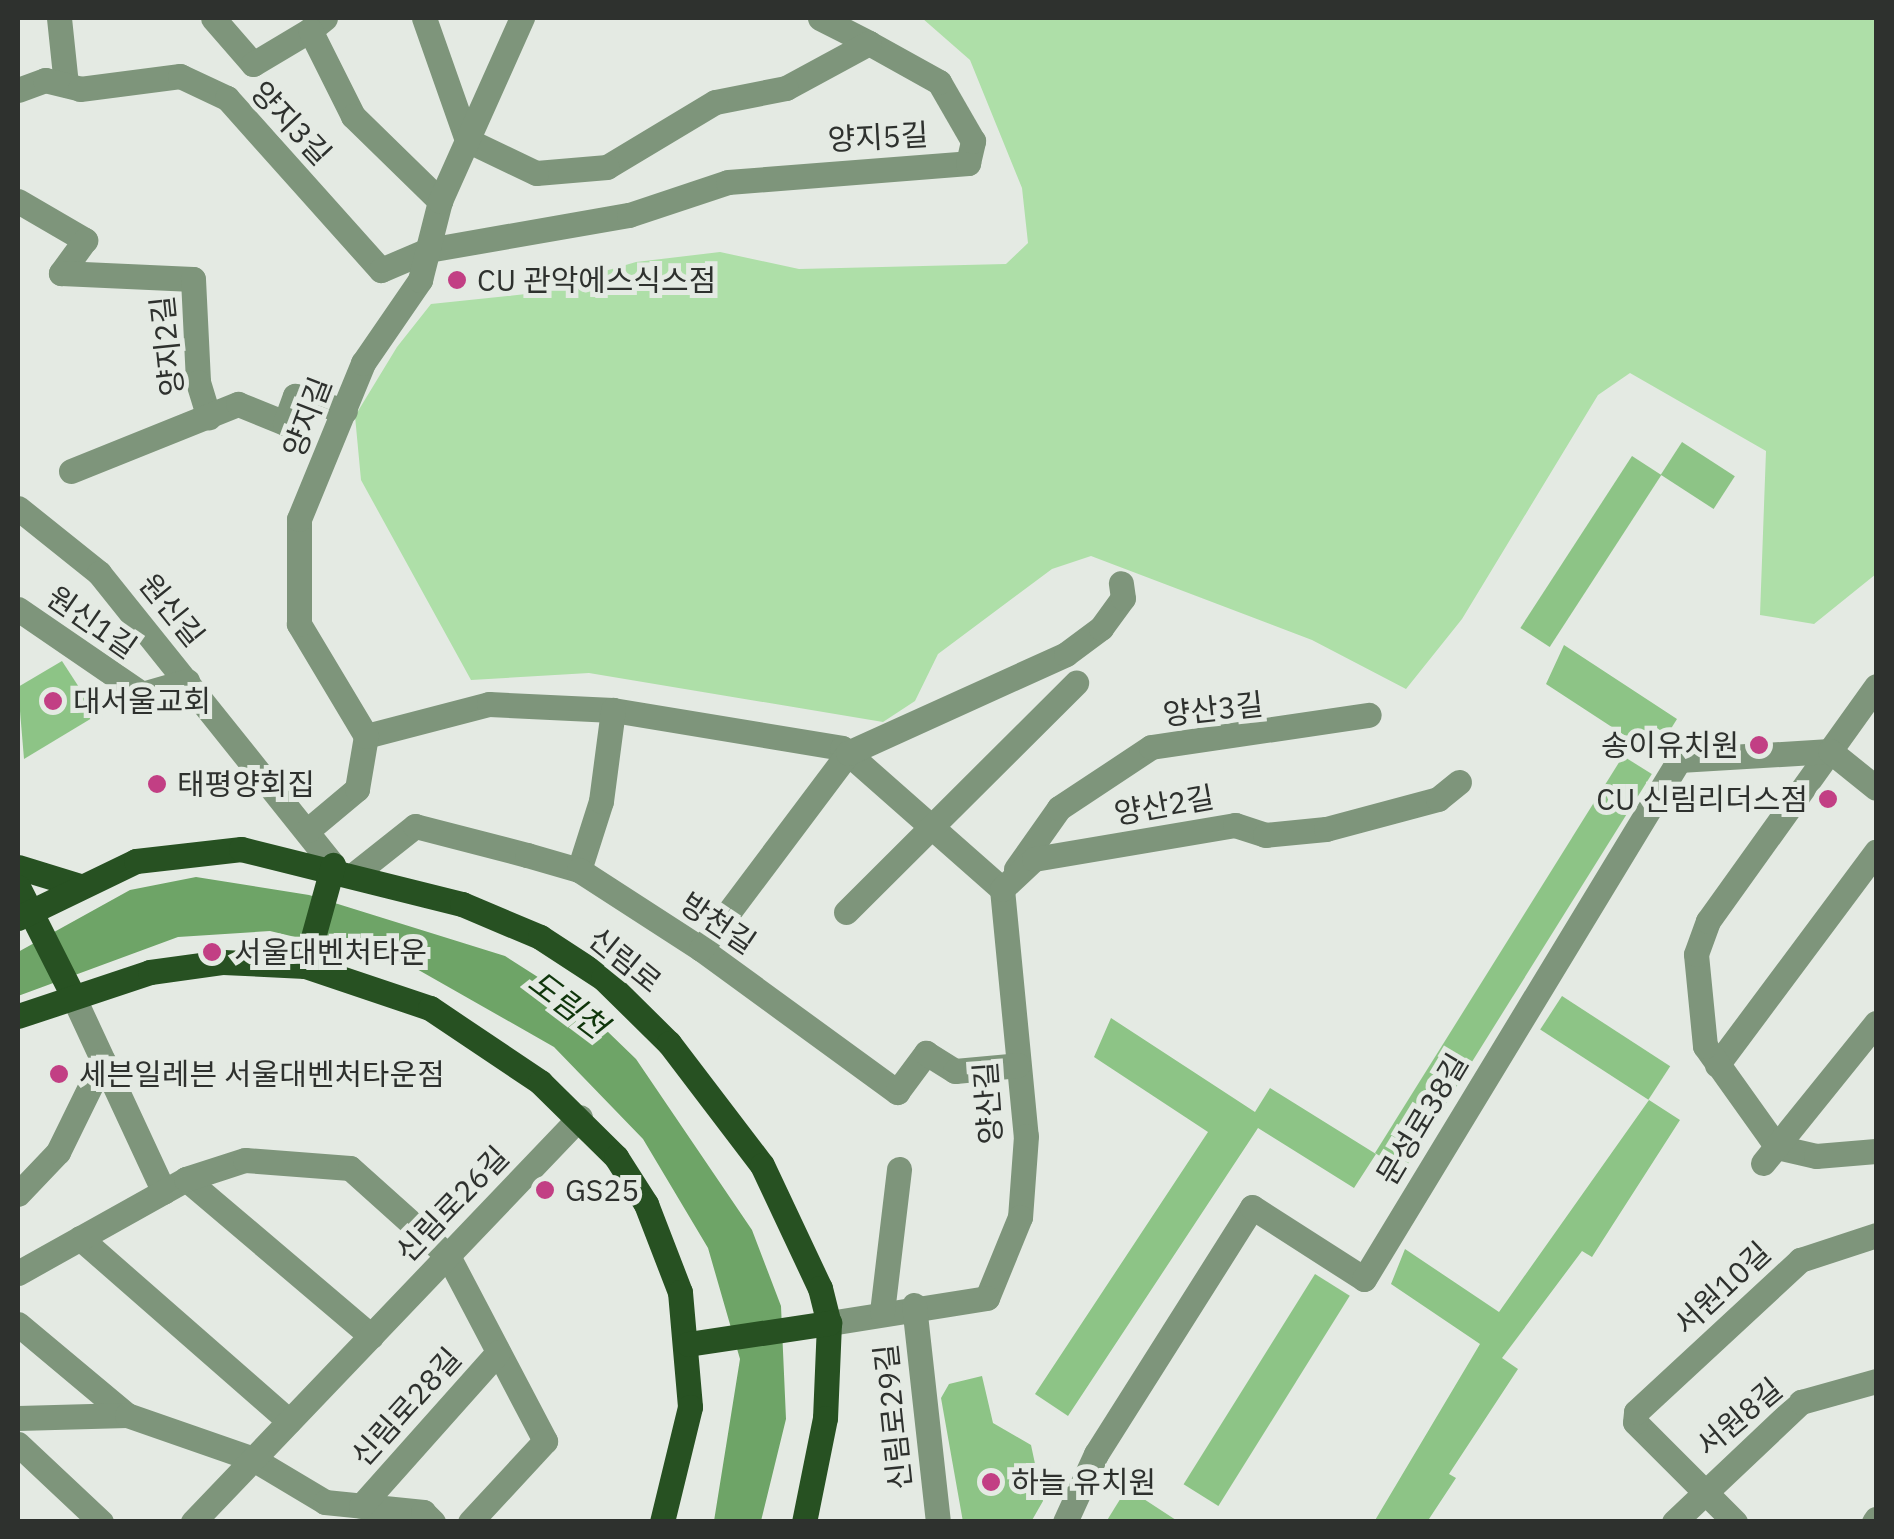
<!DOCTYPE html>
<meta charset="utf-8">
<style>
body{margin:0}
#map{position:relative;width:1894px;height:1539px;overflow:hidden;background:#e4eae3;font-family:"IBM Plex Sans","Noto Sans KR",sans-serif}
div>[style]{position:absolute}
.green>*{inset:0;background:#aedfa8}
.water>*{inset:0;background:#6ea467}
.building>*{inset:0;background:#8dc486;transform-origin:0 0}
.minor>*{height:25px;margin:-12.5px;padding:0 12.5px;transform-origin:12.5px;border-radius:12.5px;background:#7e957b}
.major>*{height:25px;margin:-12.5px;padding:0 12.5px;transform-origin:12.5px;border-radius:12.5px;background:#275122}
.dots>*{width:28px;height:28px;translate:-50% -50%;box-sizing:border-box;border:5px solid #e4eae3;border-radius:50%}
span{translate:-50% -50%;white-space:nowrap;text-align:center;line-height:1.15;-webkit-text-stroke:10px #e4eae3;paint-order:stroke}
.street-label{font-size:30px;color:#2e312e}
.poi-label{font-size:30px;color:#2e312e}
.left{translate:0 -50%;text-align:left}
.right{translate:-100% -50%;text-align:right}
.water-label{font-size:32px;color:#0f350b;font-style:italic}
.frame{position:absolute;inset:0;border:20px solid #2e312e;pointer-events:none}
</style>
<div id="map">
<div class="green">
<i style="clip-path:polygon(922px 18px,1876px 18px,1876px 574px,1814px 624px,1760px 615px,1766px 451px,1630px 373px,1598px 395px,1462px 619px,1406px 689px,1312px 640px,1091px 556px,1052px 569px,938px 654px,915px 701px,883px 722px,589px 673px,471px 680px,361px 480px,355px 416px,397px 347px,431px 304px,526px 294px,636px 262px,720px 252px,799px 269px,1006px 264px,1028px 243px,1022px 188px,970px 60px)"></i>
</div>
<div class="water">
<i style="clip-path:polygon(196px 877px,309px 895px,505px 956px,577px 1002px,636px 1059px,752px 1230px,781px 1306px,786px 1419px,761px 1521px,714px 1521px,740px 1359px,708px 1248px,643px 1139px,554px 1047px,408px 964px,270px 931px,178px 937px,18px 996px,18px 952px,130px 890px)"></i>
</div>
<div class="building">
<i style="left:1682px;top:442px;width:63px;height:39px;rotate:33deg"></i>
<i style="left:1632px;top:456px;width:35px;height:205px;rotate:33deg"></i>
<i style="clip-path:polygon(1564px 645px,1677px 719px,1667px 735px,1657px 728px,1644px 748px,1546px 684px)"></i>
<i style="clip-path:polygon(62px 661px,97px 715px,24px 759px,18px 687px)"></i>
<i style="left:1623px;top:756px;width:34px;height:468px;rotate:32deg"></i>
<i style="left:1562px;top:996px;width:129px;height:40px;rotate:33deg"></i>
<i style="clip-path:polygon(1111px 1018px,1255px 1112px,1270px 1088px,1376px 1154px,1354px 1188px,1258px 1128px,1068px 1416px,1035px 1394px,1208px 1132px,1094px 1057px)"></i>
<i style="clip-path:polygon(1649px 1100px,1680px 1120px,1592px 1257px,1582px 1251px,1502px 1358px,1518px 1369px,1449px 1474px,1456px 1478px,1427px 1522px,1374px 1522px,1480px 1344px,1391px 1284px,1405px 1249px,1499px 1312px)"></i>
<i style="left:1315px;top:1274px;width:41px;height:248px;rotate:32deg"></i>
<i style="clip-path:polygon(982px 1376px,993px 1423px,1031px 1445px,1043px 1501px,1031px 1522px,963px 1522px,941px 1398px,949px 1384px)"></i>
<i style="clip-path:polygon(1127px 1488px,1179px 1522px,1106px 1522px)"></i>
</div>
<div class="minor">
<i style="left:59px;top:18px;width:67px;rotate:84deg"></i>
<i style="left:213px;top:18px;width:61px;rotate:49deg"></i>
<i style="left:253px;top:64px;width:66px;rotate:-30.8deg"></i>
<i style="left:325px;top:18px;width:19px;rotate:141deg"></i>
<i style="left:310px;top:30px;width:96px;rotate:63.4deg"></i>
<i style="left:353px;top:116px;width:122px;rotate:44.3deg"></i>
<i style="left:820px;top:18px;width:55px;rotate:27deg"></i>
<i style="left:18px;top:90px;width:29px;rotate:-20deg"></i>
<i style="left:45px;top:80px;width:36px;rotate:14deg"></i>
<i style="left:80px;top:89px;width:101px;rotate:-7.4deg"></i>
<i style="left:180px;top:76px;width:52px;rotate:25.1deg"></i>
<i style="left:227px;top:98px;width:231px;rotate:48.2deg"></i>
<i style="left:381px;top:270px;width:51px;rotate:-23.1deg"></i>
<i style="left:428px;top:250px;width:204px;rotate:-9.9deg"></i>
<i style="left:629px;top:215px;width:104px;rotate:-18.4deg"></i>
<i style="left:728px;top:182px;width:241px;rotate:-4.5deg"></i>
<i style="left:968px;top:163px;width:23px;rotate:-77deg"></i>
<i style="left:973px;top:141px;width:68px;rotate:-120deg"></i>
<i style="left:939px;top:82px;width:80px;rotate:-150.9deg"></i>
<i style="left:869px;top:43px;width:94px;rotate:151.5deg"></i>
<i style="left:786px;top:88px;width:72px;rotate:168.8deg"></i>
<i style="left:715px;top:102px;width:126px;rotate:149deg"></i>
<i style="left:607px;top:167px;width:71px;rotate:175.2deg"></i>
<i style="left:536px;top:173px;width:76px;rotate:-154.4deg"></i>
<i style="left:467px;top:140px;width:129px;rotate:-109.4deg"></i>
<i style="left:18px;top:201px;width:78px;rotate:30.2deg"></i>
<i style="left:85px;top:240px;width:41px;rotate:126deg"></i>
<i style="left:61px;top:273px;width:132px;rotate:2.6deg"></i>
<i style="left:193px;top:279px;width:103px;rotate:87.2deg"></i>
<i style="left:198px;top:382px;width:37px;rotate:73deg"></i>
<i style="left:71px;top:471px;width:180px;rotate:-21.9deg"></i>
<i style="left:238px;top:404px;width:51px;rotate:22deg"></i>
<i style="left:285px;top:423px;width:29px;rotate:-70deg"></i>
<i style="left:295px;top:396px;width:52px;rotate:16.7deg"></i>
<i style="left:18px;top:508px;width:104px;rotate:38.7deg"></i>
<i style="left:99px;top:573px;width:374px;rotate:51.3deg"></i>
<i style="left:18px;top:609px;width:150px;rotate:34.4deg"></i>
<i style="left:142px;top:694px;width:47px;rotate:-16.1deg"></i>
<i style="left:366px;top:736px;width:127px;rotate:-14.6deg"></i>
<i style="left:489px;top:704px;width:124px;rotate:2.8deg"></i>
<i style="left:613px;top:710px;width:232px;rotate:9.4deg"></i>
<i style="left:842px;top:748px;width:213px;rotate:41.4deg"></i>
<i style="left:1002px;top:889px;width:248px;rotate:84.5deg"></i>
<i style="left:1026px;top:1136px;width:81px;rotate:94.2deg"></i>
<i style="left:1020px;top:1217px;width:87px;rotate:112.2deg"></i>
<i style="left:987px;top:1298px;width:160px;rotate:171deg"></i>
<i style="left:308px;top:830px;width:64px;rotate:-39.9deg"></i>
<i style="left:357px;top:789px;width:54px;rotate:-80.4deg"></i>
<i style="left:366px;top:736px;width:131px;rotate:-120.9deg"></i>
<i style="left:299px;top:624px;width:105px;rotate:-90deg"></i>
<i style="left:299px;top:519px;width:169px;rotate:-67.7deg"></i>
<i style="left:363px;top:363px;width:101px;rotate:-55.5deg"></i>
<i style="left:420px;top:280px;width:81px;rotate:-75.8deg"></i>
<i style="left:440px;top:201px;width:201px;rotate:-65.9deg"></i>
<i style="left:1016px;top:869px;width:75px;rotate:-54.8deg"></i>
<i style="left:1059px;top:808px;width:110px;rotate:-33.5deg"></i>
<i style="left:1151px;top:747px;width:220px;rotate:-8.4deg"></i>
<i style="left:579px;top:870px;width:72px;rotate:-72.3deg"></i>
<i style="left:601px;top:801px;width:92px;rotate:-82.5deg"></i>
<i style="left:357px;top:872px;width:74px;rotate:-38.4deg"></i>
<i style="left:415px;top:826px;width:116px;rotate:14.5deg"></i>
<i style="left:527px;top:855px;width:54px;rotate:16.1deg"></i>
<i style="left:579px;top:870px;width:145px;rotate:32.9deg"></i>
<i style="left:701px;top:949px;width:243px;rotate:36.1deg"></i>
<i style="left:897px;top:1092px;width:49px;rotate:-53.4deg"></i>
<i style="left:926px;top:1053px;width:34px;rotate:32deg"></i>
<i style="left:955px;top:1071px;width:63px;rotate:-5.4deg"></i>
<i style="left:1002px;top:889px;width:44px;rotate:-43.2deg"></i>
<i style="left:1034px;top:859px;width:204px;rotate:-9.6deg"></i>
<i style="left:1235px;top:825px;width:32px;rotate:18deg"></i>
<i style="left:1265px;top:835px;width:61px;rotate:-5.6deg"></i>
<i style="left:1326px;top:829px;width:116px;rotate:-15deg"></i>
<i style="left:1438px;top:799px;width:27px;rotate:-39deg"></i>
<i style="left:846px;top:912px;width:325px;rotate:-44.9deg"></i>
<i style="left:701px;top:949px;width:245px;rotate:-53.1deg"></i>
<i style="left:848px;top:753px;width:239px;rotate:-24.4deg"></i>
<i style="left:1066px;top:654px;width:44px;rotate:-36.6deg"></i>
<i style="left:1101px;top:628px;width:37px;rotate:-54deg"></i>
<i style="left:1123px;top:598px;width:15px;rotate:-98deg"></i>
<i style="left:72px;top:994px;width:218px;rotate:65.1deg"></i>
<i style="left:1717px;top:1065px;width:266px;rotate:-53.3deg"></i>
<i style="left:1777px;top:1147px;width:124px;rotate:-125.5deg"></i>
<i style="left:1705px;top:1046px;width:92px;rotate:-95.6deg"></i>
<i style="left:1696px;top:954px;width:35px;rotate:-70deg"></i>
<i style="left:1708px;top:921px;width:289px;rotate:-54.4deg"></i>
<i style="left:1777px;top:1147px;width:40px;rotate:13deg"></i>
<i style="left:1816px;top:1156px;width:60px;rotate:-4.8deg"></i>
<i style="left:1763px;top:1163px;width:180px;rotate:-51.1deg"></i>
<i style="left:186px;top:1179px;width:243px;rotate:40.3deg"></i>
<i style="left:18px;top:1194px;width:58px;rotate:-46.4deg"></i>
<i style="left:58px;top:1152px;width:102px;rotate:-63.9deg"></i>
<i style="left:80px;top:1238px;width:278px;rotate:41.2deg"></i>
<i style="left:18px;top:1273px;width:193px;rotate:-29.2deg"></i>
<i style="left:186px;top:1179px;width:62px;rotate:-17.9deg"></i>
<i style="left:245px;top:1160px;width:105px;rotate:4.4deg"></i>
<i style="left:350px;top:1168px;width:132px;rotate:41.9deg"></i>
<i style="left:448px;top:1256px;width:209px;rotate:62.3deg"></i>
<i style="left:545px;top:1441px;width:110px;rotate:132.8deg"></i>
<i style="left:914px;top:1305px;width:218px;rotate:83.7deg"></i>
<i style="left:882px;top:1312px;width:144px;rotate:-83.2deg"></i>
<i style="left:18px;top:1324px;width:142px;rotate:39.9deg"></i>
<i style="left:18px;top:1418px;width:109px;rotate:-1.6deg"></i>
<i style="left:127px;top:1415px;width:133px;rotate:19.2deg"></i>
<i style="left:253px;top:1459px;width:84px;rotate:30.8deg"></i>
<i style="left:325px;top:1502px;width:99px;rotate:5.8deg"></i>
<i style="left:423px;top:1512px;width:14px;rotate:45deg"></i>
<i style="left:18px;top:1444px;width:114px;rotate:43.2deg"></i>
<i style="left:361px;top:1506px;width:206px;rotate:-48.3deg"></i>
<i style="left:193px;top:1522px;width:560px;rotate:-46.3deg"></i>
<i style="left:1065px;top:1522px;width:75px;rotate:-65.5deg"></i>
<i style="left:1096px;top:1454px;width:292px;rotate:-57.7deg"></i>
<i style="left:1252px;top:1207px;width:133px;rotate:32.7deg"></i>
<i style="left:1364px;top:1279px;width:607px;rotate:-58.74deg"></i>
<i style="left:1679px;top:760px;width:151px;rotate:-3.4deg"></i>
<i style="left:1830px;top:751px;width:59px;rotate:38.8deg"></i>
<i style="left:1674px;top:1522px;width:175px;rotate:-43.4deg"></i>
<i style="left:1801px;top:1402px;width:78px;rotate:-15.6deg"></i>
<i style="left:1735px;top:1522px;width:141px;rotate:-135deg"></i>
<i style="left:1635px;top:1422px;width:10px;rotate:-84deg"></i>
<i style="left:1636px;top:1412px;width:224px;rotate:-42.8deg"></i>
<i style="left:1800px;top:1260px;width:80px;rotate:-18.2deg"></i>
<i style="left:1874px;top:1522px;width:4px;rotate:-56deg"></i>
</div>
<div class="major">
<i style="left:18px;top:867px;width:62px;rotate:17deg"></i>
<i style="left:18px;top:887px;width:120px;rotate:63.2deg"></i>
<i style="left:18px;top:918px;width:131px;rotate:-25.8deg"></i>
<i style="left:136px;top:861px;width:106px;rotate:-6.5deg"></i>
<i style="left:241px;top:849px;width:228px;rotate:14deg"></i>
<i style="left:462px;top:904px;width:85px;rotate:22.9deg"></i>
<i style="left:540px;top:937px;width:75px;rotate:33.1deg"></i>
<i style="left:603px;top:978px;width:93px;rotate:44.6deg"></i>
<i style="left:669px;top:1043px;width:153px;rotate:52.7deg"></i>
<i style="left:762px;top:1165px;width:136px;rotate:64.8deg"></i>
<i style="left:820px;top:1288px;width:36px;rotate:76deg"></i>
<i style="left:829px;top:1323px;width:95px;rotate:92.4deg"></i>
<i style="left:825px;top:1418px;width:106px;rotate:101.4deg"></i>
<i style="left:305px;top:966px;width:105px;rotate:-74.5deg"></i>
<i style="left:18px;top:1016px;width:139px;rotate:-18.4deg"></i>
<i style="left:150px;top:972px;width:74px;rotate:-7.8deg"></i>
<i style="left:223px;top:962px;width:82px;rotate:2.8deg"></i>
<i style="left:305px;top:966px;width:132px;rotate:18.6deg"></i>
<i style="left:430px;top:1008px;width:133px;rotate:33.9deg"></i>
<i style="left:540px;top:1082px;width:107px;rotate:44.6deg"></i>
<i style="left:616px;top:1157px;width:56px;rotate:57.4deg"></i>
<i style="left:646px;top:1204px;width:94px;rotate:68.9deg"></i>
<i style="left:680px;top:1292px;width:115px;rotate:85deg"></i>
<i style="left:690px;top:1407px;width:118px;rotate:103.7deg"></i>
<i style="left:688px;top:1344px;width:143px;rotate:-8.5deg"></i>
</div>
<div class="dots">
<i style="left:457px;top:280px;background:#c23f84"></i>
<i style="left:53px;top:701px;background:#c23f84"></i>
<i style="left:1759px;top:745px;background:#c23f84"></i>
<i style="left:157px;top:784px;background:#c23f84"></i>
<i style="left:1828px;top:799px;background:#c23f84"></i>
<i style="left:212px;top:952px;background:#c23f84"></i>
<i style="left:59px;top:1074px;background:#c23f84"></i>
<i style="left:545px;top:1190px;background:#c23f84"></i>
<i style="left:991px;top:1482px;background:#c23f84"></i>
</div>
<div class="street-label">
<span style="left:291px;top:123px;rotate:47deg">양지3길</span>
<span style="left:878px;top:137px;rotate:-3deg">양지5길</span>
<span style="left:167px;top:346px;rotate:-96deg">양지2길</span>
<span style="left:307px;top:417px;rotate:-69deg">양지길</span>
<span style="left:172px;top:610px;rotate:51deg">원신길</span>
<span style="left:92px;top:622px;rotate:35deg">원신1길</span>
<span style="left:1213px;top:709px;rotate:-6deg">양산3길</span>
<span style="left:1164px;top:805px;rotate:-10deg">양산2길</span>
<span style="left:718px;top:923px;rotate:34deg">방천길</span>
<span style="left:625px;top:960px;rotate:39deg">신림로</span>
<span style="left:988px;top:1103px;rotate:-94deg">양산길</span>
<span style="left:1422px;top:1119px;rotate:-59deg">문성로38길</span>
<span style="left:452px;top:1204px;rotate:-46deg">신림로26길</span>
<span style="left:1722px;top:1288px;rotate:-43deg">서원10길</span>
<span style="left:406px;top:1407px;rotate:-48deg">신림로28길</span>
<span style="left:893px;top:1417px;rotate:-96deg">신림로29길</span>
<span style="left:1739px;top:1417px;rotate:-40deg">서원8길</span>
</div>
<div class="poi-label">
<span class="left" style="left:477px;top:280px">CU 관악에스식스점</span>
<span class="left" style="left:73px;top:701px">대서울교회</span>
<span class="right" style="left:1739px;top:745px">송이유치원</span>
<span class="left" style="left:177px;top:784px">태평양회집</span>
<span class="right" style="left:1808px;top:799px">CU 신림리더스점</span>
<span class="left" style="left:234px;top:952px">서울대벤처타운</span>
<span class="left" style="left:79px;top:1074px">세븐일레븐 서울대벤처타운점</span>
<span class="left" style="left:565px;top:1190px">GS25</span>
<span class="left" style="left:1011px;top:1482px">하늘 유치원</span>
</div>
<div class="water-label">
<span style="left:568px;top:1004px;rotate:37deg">도림천</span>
</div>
<div class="frame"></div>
</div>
